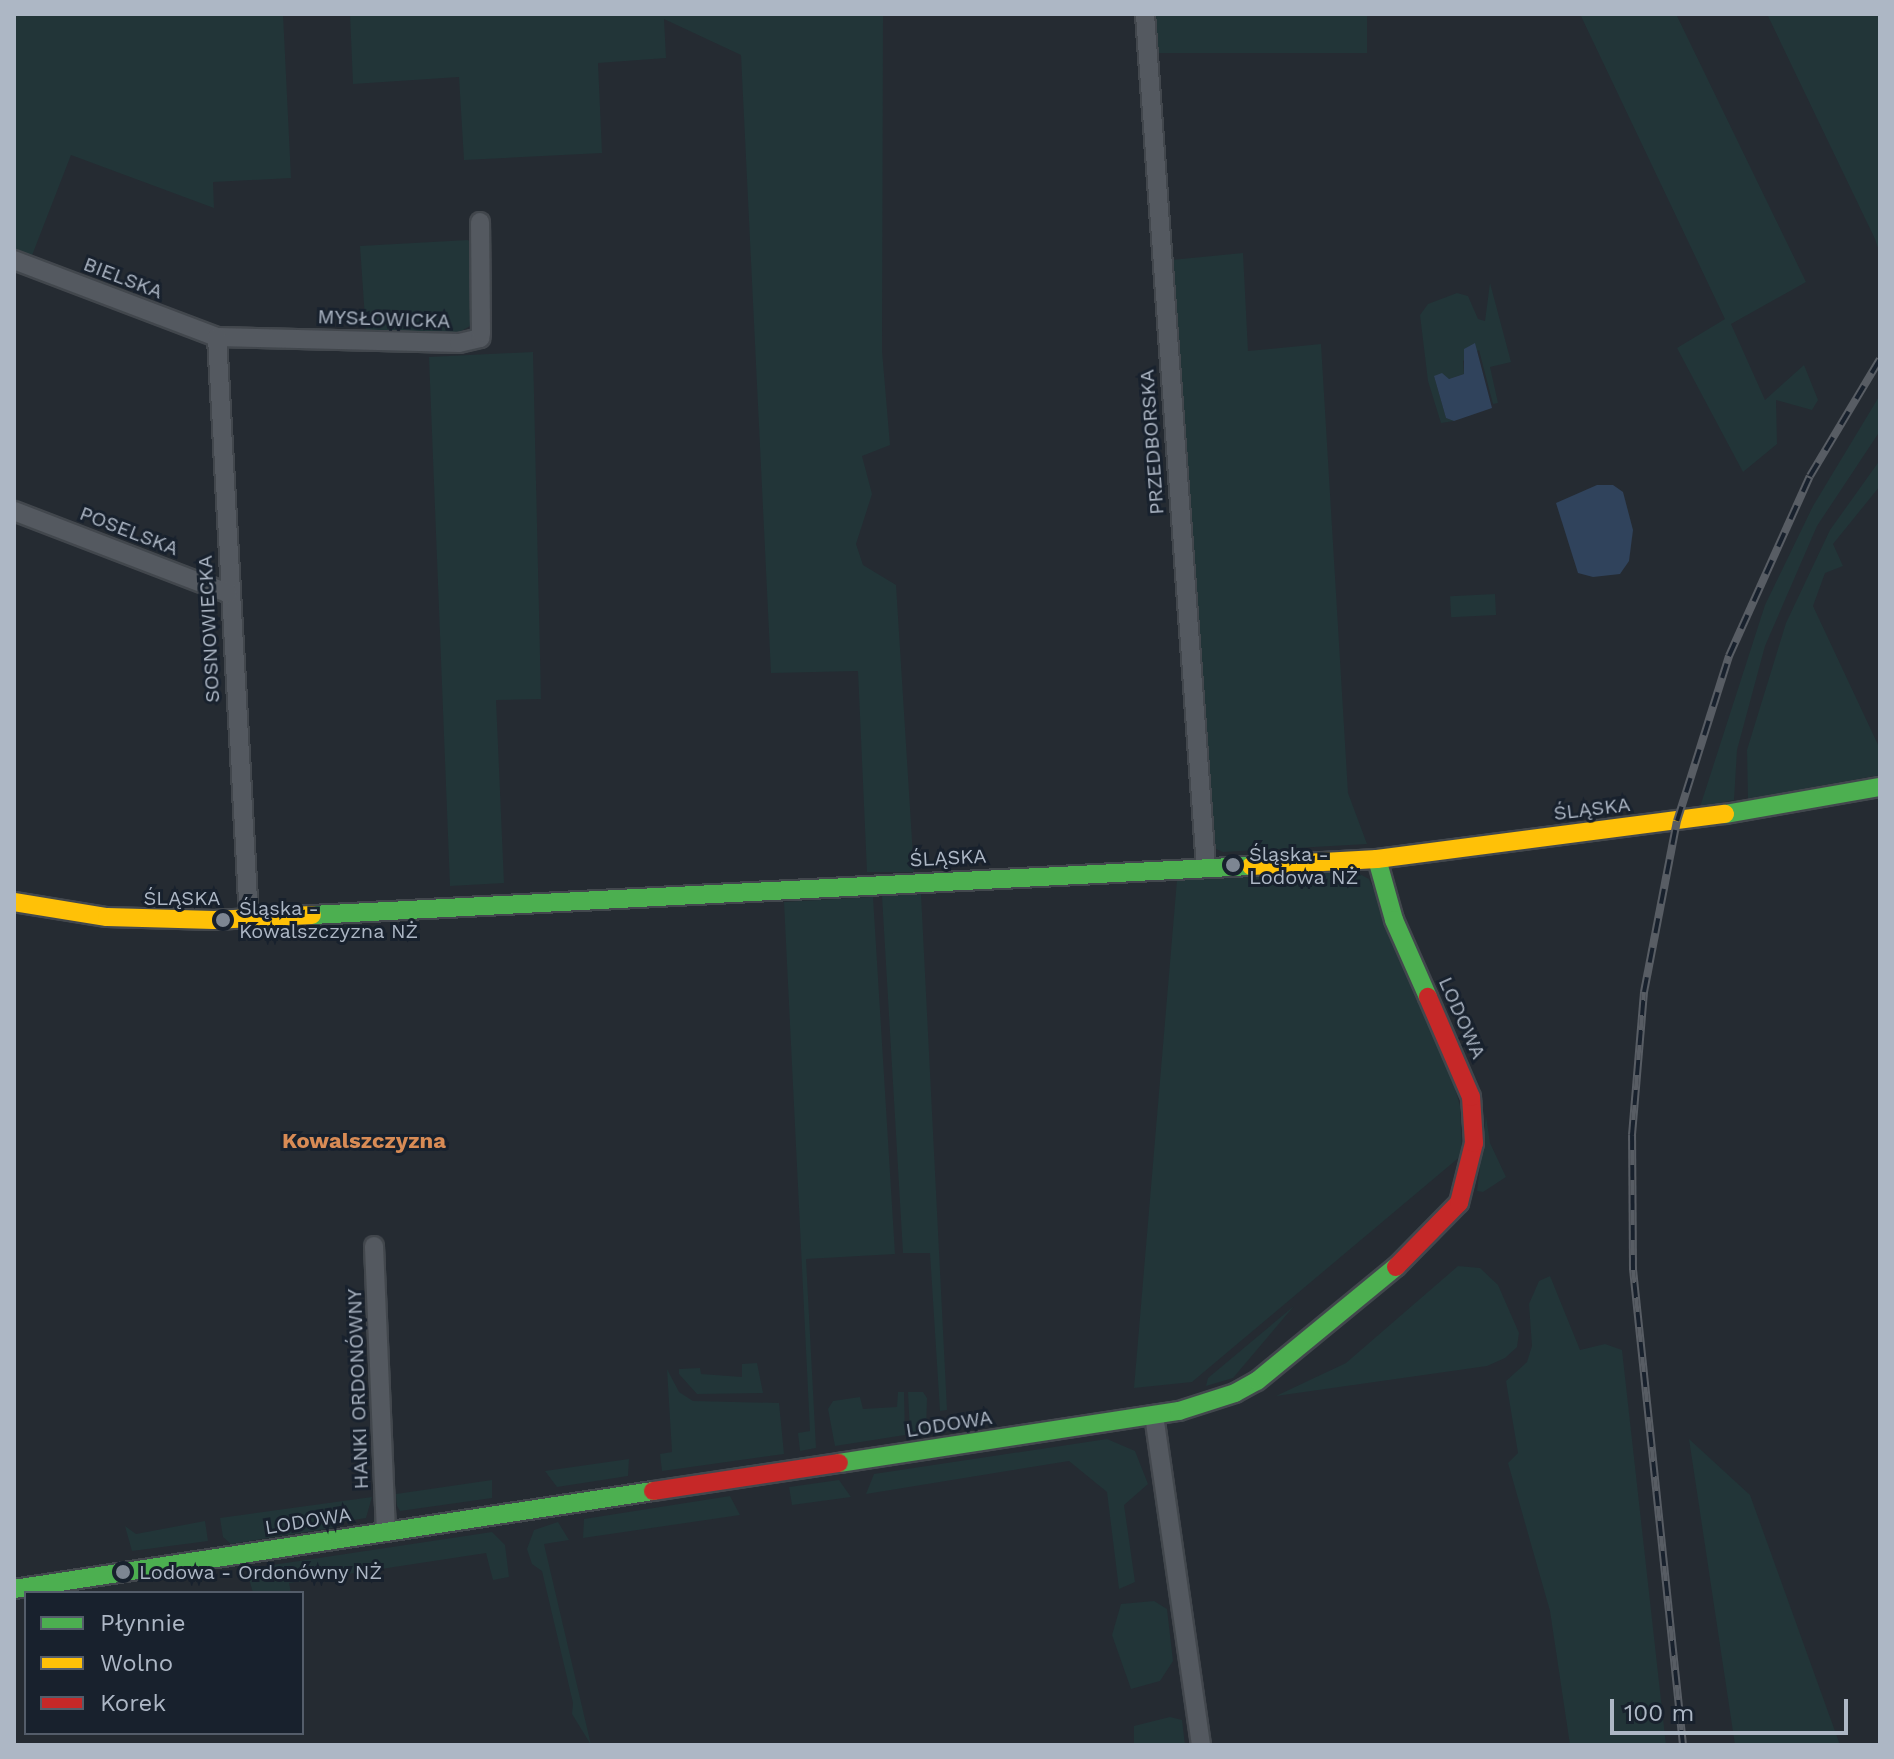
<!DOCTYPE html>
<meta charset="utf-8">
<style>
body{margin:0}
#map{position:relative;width:1894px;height:1759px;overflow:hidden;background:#252b32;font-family:"Work Sans",sans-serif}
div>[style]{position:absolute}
.green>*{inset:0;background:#223538;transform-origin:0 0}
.water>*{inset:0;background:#30435c}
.roads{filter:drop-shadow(2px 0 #42474d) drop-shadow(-2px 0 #42474d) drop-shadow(0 2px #42474d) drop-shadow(0 -2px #42474d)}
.street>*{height:18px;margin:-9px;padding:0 9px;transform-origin:9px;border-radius:9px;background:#545960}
.fast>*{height:18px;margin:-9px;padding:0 9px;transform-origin:9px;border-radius:9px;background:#4caf50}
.slow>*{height:18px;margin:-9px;padding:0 9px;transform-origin:9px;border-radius:9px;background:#ffc107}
.jam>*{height:18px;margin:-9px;padding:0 9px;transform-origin:9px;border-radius:9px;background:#c62828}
.rail>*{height:8px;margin-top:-4px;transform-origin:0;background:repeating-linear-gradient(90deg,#18212d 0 15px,#585d64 0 30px);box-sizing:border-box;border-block:2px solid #585d64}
.dots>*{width:22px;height:22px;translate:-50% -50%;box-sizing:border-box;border:4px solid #18212d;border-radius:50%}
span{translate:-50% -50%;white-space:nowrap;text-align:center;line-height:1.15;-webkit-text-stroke:6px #18212d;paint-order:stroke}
.street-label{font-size:20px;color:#adb7c5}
.poi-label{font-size:20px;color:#adb7c5}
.left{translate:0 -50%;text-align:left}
.neighbourhood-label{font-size:22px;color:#d88b55;font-weight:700}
.frame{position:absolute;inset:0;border:16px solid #adb7c5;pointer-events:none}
.legend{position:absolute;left:24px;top:1591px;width:280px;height:144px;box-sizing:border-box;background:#18212d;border:2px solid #545d6a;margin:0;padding:10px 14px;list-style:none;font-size:24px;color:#adb7c5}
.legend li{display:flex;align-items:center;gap:16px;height:40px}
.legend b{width:40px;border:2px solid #545d6a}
.scale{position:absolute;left:1610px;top:1699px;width:238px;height:36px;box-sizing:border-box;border:4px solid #adb7c5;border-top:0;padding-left:10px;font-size:24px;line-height:28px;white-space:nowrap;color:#adb7c5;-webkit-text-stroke:6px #18212d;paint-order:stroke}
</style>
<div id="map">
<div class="green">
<i style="clip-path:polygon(14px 14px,283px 14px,291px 178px,213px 182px,214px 208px,71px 155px,31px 258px,14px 252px)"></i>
<i style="clip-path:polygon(350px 14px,883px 14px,882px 351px,890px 445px,862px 456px,872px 494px,856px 544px,863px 565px,896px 585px,914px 872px,867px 872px,858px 671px,771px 673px,741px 55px,664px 19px,666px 58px,598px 63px,602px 153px,464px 160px,459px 77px,353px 84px)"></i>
<i style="left:1153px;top:14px;width:214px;height:39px"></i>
<i style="clip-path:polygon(1580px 14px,1676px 14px,1806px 282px,1731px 324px,1765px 400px,1804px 365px,1818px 400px,1812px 410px,1776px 400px,1777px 444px,1743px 472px,1677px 348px,1725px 319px)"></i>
<i style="clip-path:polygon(1767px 14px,1880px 14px,1880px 254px,1875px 239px)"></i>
<i style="clip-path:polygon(468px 240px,477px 249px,472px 325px,456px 334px,366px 333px,360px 246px)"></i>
<i style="clip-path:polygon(1243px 253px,1248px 351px,1321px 344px,1348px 793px,1367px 844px,1223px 852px,1209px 846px,1171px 260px)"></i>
<i style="clip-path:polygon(1490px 283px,1511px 362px,1490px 367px,1498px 403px,1493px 404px,1479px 350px,1463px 361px,1464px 374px,1449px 379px,1434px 376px,1446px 418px,1454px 421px,1441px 423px,1428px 381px,1420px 315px,1428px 304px,1457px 293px,1468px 296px,1478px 319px,1485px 321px)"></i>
<i style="clip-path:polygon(533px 352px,541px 699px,496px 700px,504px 883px,450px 886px,429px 357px)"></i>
<i style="clip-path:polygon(1880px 395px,1880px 431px,1817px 526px,1765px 646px,1737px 750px,1734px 800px,1700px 807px,1765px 605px,1813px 506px)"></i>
<i style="clip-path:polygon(1880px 460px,1880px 486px,1833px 544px,1843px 566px,1825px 573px,1813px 606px,1880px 749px,1880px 775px,1748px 799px,1747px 750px,1786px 623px,1830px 530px)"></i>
<i style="left:1495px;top:594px;width:21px;height:45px;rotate:87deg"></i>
<i style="clip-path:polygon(1354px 871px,1369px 879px,1441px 1038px,1460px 1106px,1462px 1155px,1192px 1382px,1134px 1388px,1177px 880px)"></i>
<i style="clip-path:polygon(921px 894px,947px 1410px,940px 1411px,930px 1253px,903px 1253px,882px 896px)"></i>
<i style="clip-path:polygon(873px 897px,895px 1254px,806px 1259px,816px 1448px,800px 1451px,798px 1433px,810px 1431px,784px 902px)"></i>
<i style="clip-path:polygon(1486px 1116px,1490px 1143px,1506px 1177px,1483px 1192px,1477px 1191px)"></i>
<i style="clip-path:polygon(1458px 1266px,1480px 1268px,1498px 1285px,1519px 1333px,1517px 1347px,1505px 1358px,1487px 1366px,1276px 1396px,1346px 1363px)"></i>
<i style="clip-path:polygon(1550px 1276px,1580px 1350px,1605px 1344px,1622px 1350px,1666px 1745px,1570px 1745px,1550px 1611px,1508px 1463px,1518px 1453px,1506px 1381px,1527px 1362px,1532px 1346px,1529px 1304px,1539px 1281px)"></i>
<i style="clip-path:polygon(1294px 1306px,1233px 1378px,1206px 1386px,1208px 1378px)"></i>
<i style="clip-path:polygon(757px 1363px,763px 1393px,697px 1394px,679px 1374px,679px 1369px,700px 1368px,701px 1374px,742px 1377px,742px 1364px)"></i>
<i style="clip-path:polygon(667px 1369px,679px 1392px,693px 1401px,779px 1403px,784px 1454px,662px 1471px,660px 1454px,672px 1452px)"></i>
<i style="clip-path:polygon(898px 1392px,904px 1392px,905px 1435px,835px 1446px,828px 1409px,833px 1401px,860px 1397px,863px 1409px,897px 1407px)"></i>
<i style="clip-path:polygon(908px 1392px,923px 1392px,927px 1398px,926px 1432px,910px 1434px)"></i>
<i style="clip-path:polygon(1107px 1439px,1135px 1451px,1148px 1484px,1124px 1505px,1135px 1582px,1119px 1589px,1107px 1492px,1069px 1461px,866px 1494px,874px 1474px)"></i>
<i style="clip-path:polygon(1689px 1439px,1750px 1495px,1840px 1745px,1735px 1745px)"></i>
<i style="clip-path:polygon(629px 1459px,628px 1476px,557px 1487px,545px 1471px)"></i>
<i style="clip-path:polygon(492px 1480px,492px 1498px,400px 1511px,397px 1506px,396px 1494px)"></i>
<i style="clip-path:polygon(839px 1480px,851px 1497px,792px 1505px,789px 1487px)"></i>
<i style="clip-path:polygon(730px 1496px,740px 1515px,583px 1538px,584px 1519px)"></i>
<i style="clip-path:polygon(372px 1497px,366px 1518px,335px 1523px,332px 1528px,231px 1544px,223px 1537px,220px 1518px)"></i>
<i style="clip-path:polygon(205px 1521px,208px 1541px,132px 1551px,125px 1526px,136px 1534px)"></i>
<i style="clip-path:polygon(558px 1522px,569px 1540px,544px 1544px,591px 1745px,572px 1714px,573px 1703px,542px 1571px,532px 1564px,527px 1549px,534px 1530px)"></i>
<i style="clip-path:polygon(492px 1532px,505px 1545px,509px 1577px,493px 1580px,486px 1553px,289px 1583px,291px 1593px,253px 1593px,248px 1575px,253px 1568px)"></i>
<i style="clip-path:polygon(1154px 1601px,1167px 1609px,1173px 1661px,1160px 1681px,1131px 1689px,1112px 1635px,1121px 1604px)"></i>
<i style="clip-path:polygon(1170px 1717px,1182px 1720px,1185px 1745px,1134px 1745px,1134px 1726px)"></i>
</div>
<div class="water">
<i style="clip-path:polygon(1475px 343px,1492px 408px,1454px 421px,1446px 418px,1434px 376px,1442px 373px,1449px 379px,1464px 374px,1464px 349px)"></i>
<i style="clip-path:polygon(1597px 485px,1613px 485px,1623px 492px,1633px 530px,1629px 561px,1620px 574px,1593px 577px,1578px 573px,1556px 503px)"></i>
</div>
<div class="roads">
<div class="street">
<i style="left:1145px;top:14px;width:855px;rotate:85.91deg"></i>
<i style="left:14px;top:260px;width:217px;rotate:20.8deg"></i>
<i style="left:217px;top:337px;width:242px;rotate:1.4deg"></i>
<i style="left:459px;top:343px;width:22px;rotate:-13deg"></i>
<i style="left:480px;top:338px;width:5px;rotate:-79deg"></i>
<i style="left:481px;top:333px;width:111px;rotate:-90.5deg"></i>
<i style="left:217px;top:337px;width:582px;rotate:86.85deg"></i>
<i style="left:14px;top:511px;width:229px;rotate:21deg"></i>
<i style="left:374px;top:1246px;width:285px;rotate:87.6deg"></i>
<i style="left:1154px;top:1415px;width:333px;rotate:81.9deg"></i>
</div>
<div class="fast">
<i style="left:1725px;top:814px;width:157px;rotate:-9.9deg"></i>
<i style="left:1377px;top:859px;width:63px;rotate:74.4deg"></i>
<i style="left:1394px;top:920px;width:84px;rotate:66.2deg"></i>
<i style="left:312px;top:915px;width:940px;rotate:-2.99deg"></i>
<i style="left:839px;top:1463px;width:344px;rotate:-8.7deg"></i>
<i style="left:1179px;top:1411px;width:59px;rotate:-17.8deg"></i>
<i style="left:1235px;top:1393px;width:25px;rotate:-29deg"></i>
<i style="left:1257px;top:1381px;width:180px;rotate:-39.4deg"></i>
<i style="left:14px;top:1589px;width:646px;rotate:-8.72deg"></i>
</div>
<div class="slow">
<i style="left:1251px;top:866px;width:126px;rotate:-3.2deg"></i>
<i style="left:1377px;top:859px;width:351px;rotate:-7.4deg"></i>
<i style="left:14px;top:902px;width:94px;rotate:9.2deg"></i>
<i style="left:107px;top:917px;width:107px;rotate:1.6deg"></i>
<i style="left:214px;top:920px;width:98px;rotate:-2.9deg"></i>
</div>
<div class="jam">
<i style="left:1396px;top:1267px;width:90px;rotate:-45.5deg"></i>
<i style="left:1459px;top:1203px;width:62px;rotate:-76deg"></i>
<i style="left:1474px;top:1143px;width:46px;rotate:-93.7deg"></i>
<i style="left:1471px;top:1097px;width:109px;rotate:-113.3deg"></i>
<i style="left:653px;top:1491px;width:188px;rotate:-8.6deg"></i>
</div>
</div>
<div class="rail">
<i style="left:1683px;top:1745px;width:478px;rotate:-96deg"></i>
<i style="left:1633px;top:1270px;width:135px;rotate:-90.4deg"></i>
<i style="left:1632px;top:1135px;width:144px;rotate:-85.2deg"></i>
<i style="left:1644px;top:992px;width:174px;rotate:-79.1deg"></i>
<i style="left:1677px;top:821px;width:173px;rotate:-72.5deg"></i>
<i style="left:1729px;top:656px;width:197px;rotate:-65.8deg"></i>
<i style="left:1810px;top:476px;width:136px;rotate:-59.1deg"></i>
</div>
<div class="dots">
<i style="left:1233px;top:865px;background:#7d8692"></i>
<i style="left:223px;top:920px;background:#7d8692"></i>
<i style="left:123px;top:1572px;background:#7d8692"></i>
</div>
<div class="street-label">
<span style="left:123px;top:278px;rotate:21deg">BIELSKA</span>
<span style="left:384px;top:319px;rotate:2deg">MYSŁOWICKA</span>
<span style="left:1152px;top:442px;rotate:-94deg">PRZEDBORSKA</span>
<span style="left:129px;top:531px;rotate:21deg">POSELSKA</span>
<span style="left:209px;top:629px;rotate:-93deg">SOSNOWIECKA</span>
<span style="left:1592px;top:809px;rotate:-7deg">ŚLĄSKA</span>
<span style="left:948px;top:858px;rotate:-3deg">ŚLĄSKA</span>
<span style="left:182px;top:898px">ŚLĄSKA</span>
<span style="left:1462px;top:1018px;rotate:66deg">LODOWA</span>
<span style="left:358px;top:1389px;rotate:-92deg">HANKI ORDONÓWNY</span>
<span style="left:949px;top:1424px;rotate:-9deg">LODOWA</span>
<span style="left:308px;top:1521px;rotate:-9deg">LODOWA</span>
</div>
<div class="poi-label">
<span class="left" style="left:1249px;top:866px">Śląska -<br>Lodowa NŻ</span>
<span class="left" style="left:239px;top:920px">Śląska -<br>Kowalszczyzna NŻ</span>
<span class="left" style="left:139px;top:1572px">Lodowa - Ordonówny NŻ</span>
</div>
<div class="neighbourhood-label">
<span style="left:364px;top:1141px">Kowalszczyzna</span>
</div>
<div class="frame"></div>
<ul class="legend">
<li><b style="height:10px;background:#4caf50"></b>Płynnie</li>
<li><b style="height:10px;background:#ffc107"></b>Wolno</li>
<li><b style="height:10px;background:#c62828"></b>Korek</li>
</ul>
<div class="scale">100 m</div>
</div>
